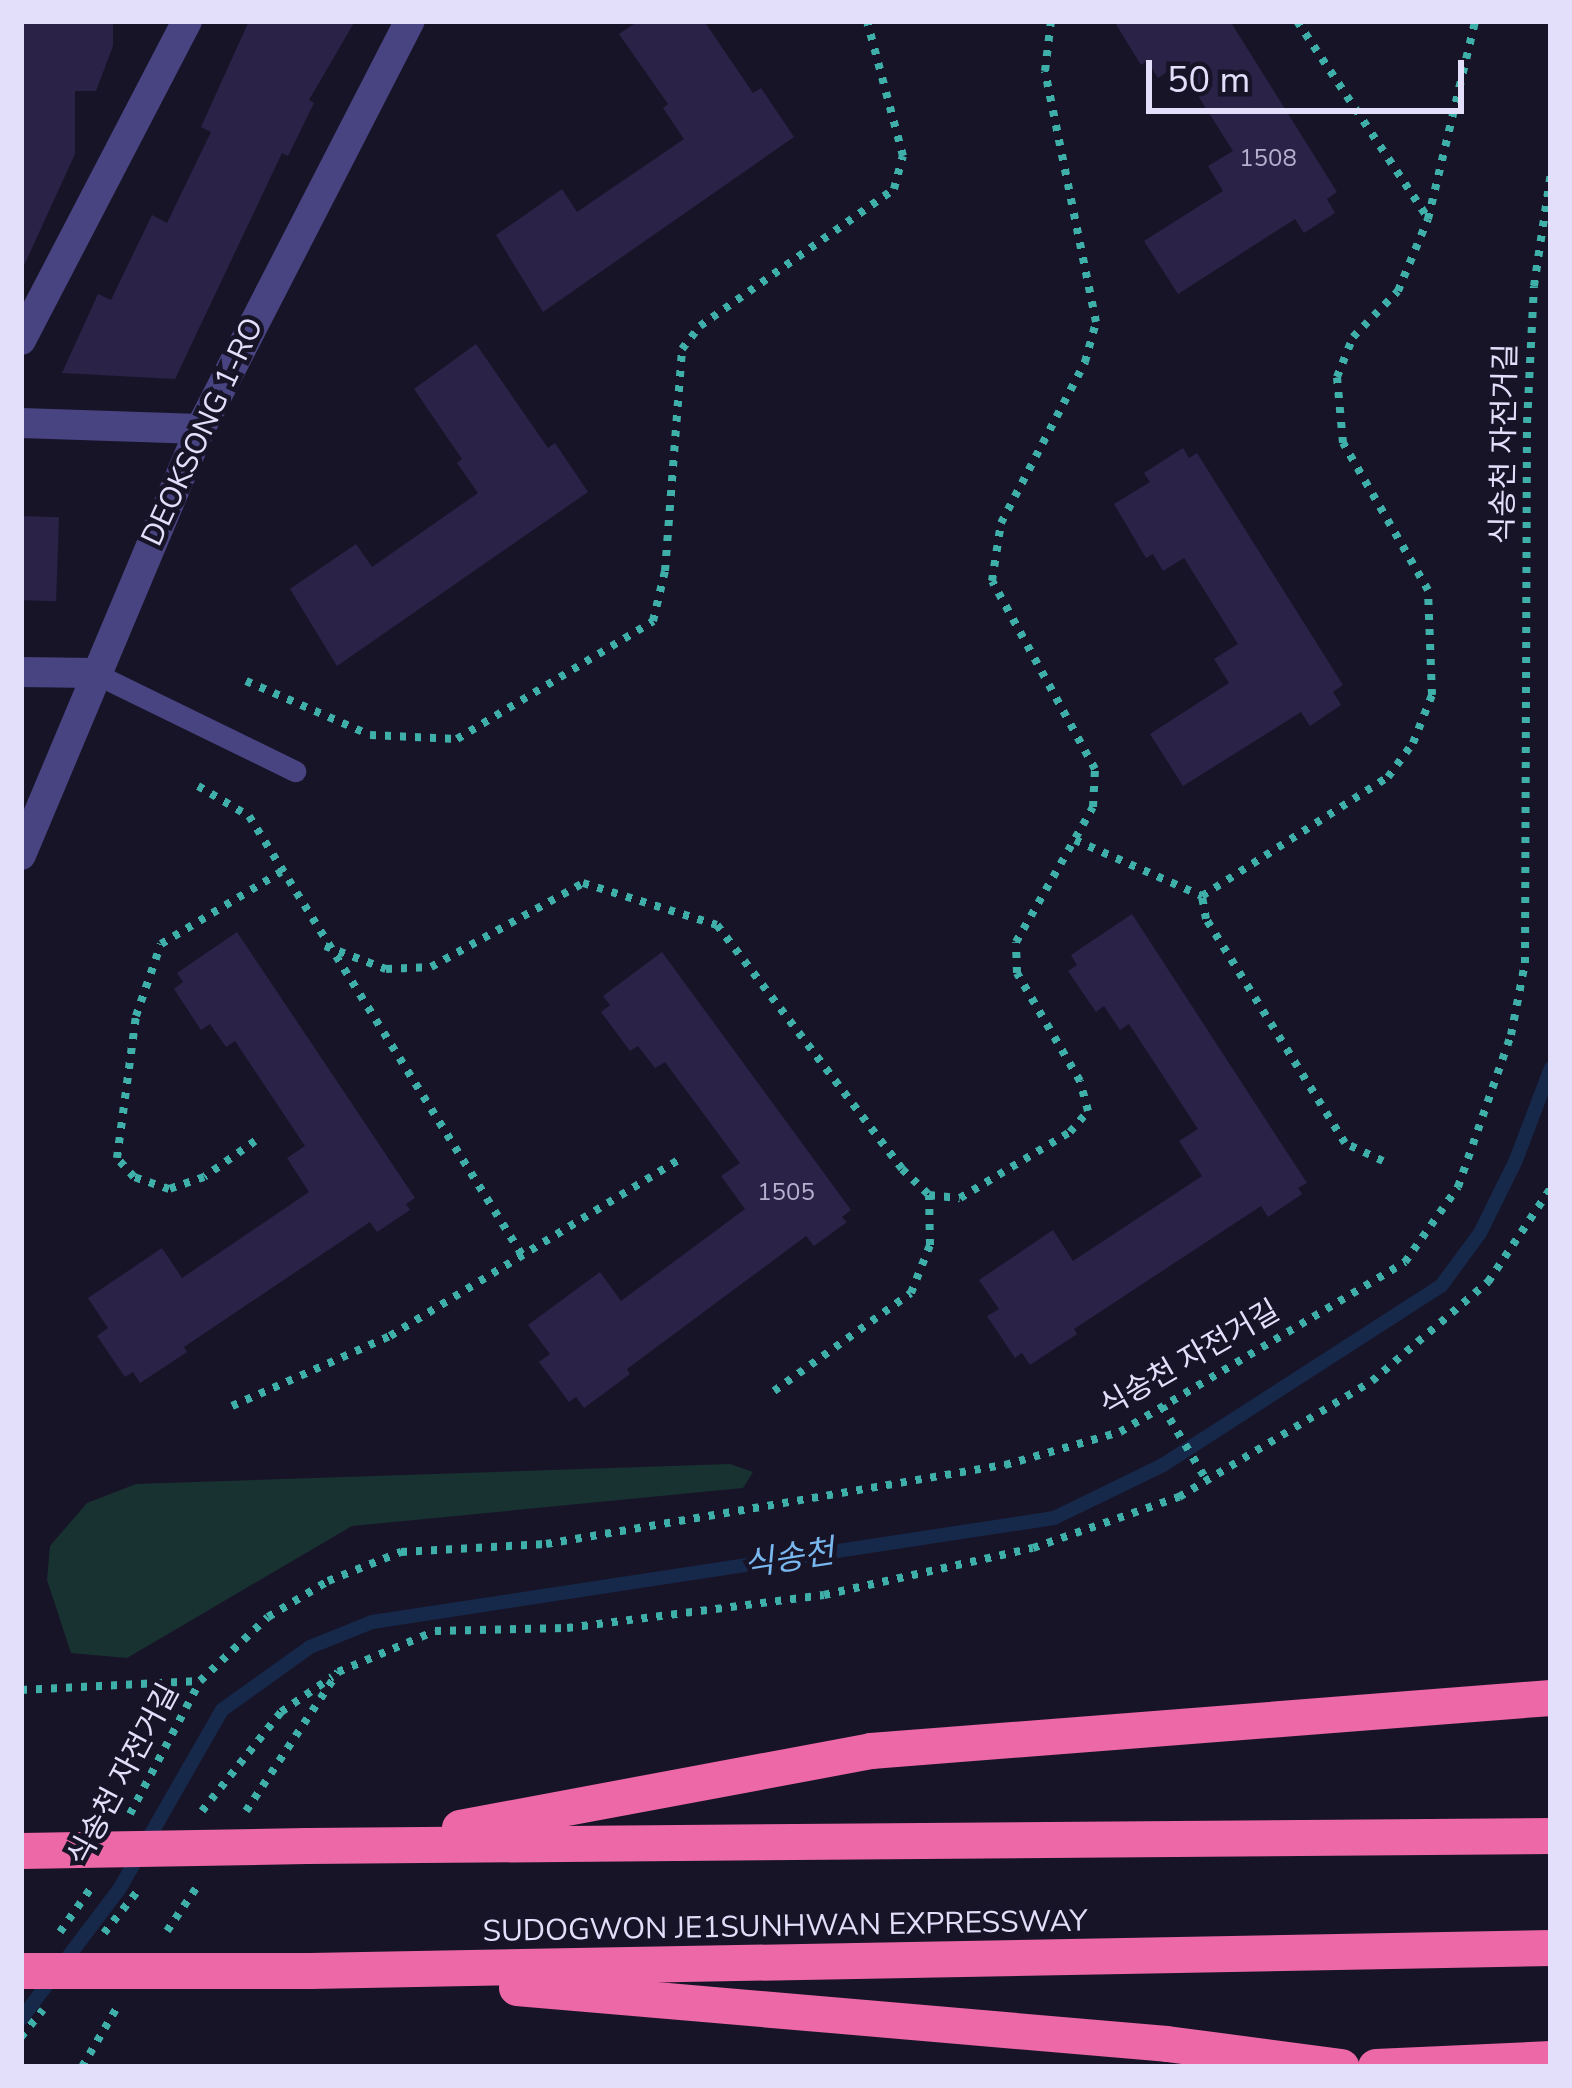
<!DOCTYPE html>
<meta charset="utf-8">
<style>
body{margin:0}
#map{position:relative;width:1572px;height:2088px;overflow:hidden;background:#181428;font-family:"Nunito Sans","Noto Sans KR",sans-serif}
div>[style]{position:absolute}
.green>*{inset:0;background:#173231}
.stream>*{height:14px;margin:-7px;padding:0 7px;transform-origin:7px;border-radius:7px;background:#16294b}
.building>*{inset:0;background:#2a2247;transform-origin:0 0}
.path>*{height:8px;margin-top:-4px;transform-origin:0;background:repeating-linear-gradient(90deg,#3fafaa 0 6px,transparent 0 15px)}
.service>*{height:21px;margin:-10.5px;padding:0 10.5px;transform-origin:10.5px;border-radius:10.5px;background:#484482}
.minor>*{height:30px;margin:-15px;padding:0 15px;transform-origin:15px;border-radius:15px;background:#484482}
.motorway>*{height:36px;margin:-18px;padding:0 18px;transform-origin:18px;border-radius:18px;background:#ed68a6}
.motorway-bridge>*{height:36px;margin:-18px;padding:0 18px;transform-origin:18px;border-radius:18px;background:#ed68a6}
span{translate:-50% -50%;white-space:nowrap;text-align:center;line-height:1.15;-webkit-text-stroke:9px #181428;paint-order:stroke}
.number-label{font-size:24px;color:#b5b0ce}
.number-label span{-webkit-text-stroke-width:0}
.street-label{font-size:30px;color:#e3dffb}
.water-label{font-size:33px;color:#79b7ef;font-style:italic}
.frame{position:absolute;inset:0;border:24px solid #e3dffb;pointer-events:none}
.scale{position:absolute;left:1146px;top:60px;width:318px;height:54px;box-sizing:border-box;border:6px solid #e3dffb;border-top:0;padding-left:15px;font-size:36px;line-height:42px;white-space:nowrap;color:#e3dffb;-webkit-text-stroke:9px #181428;paint-order:stroke}
</style>
<div id="map">
<div class="green">
<i style="clip-path:polygon(730px 1464px,753px 1472px,743px 1488px,352px 1526px,127px 1658px,71px 1653px,47px 1580px,50px 1546px,87px 1503px,136px 1484px)"></i>
</div>
<div class="stream">
<i style="left:21px;top:2019px;width:164px;rotate:-52.9deg"></i>
<i style="left:120px;top:1888px;width:205px;rotate:-60.2deg"></i>
<i style="left:222px;top:1710px;width:108px;rotate:-35.6deg"></i>
<i style="left:310px;top:1647px;width:67px;rotate:-22deg"></i>
<i style="left:372px;top:1622px;width:690px;rotate:-8.67deg"></i>
<i style="left:1054px;top:1518px;width:121px;rotate:-25.9deg"></i>
<i style="left:1163px;top:1465px;width:331px;rotate:-32.8deg"></i>
<i style="left:1441px;top:1286px;width:66px;rotate:-53.7deg"></i>
<i style="left:1480px;top:1233px;width:81px;rotate:-63.7deg"></i>
<i style="left:1516px;top:1160px;width:98px;rotate:-69.2deg"></i>
</div>
<div class="building">
<i style="clip-path:polygon(21px 21px,113px 21px,113px 46px,96px 91px,75px 91px,75px 154px,21px 272px)"></i>
<i style="clip-path:polygon(249px 21px,355px 21px,309px 100px,314px 103px,288px 156px,282px 153px,175px 379px,62px 373px,98px 294px,111px 300px,152px 215px,167px 223px,211px 132px,201px 127px)"></i>
<i style="clip-path:polygon(638px 21px,704px 21px,753px 93px,761px 88px,794px 137px,543px 312px,496px 235px,562px 189px,577px 212px,684px 139px,663px 108px,668px 104px,619px 34px)"></i>
<i style="clip-path:polygon(1114px 21px,1230px 21px,1337px 192px,1327px 199px,1335px 213px,1304px 233px,1295px 219px,1178px 294px,1144px 241px,1223px 191px,1208px 166px,1233px 151px,1178px 64px,1158px 78px,1147px 61px,1141px 65px)"></i>
<i style="clip-path:polygon(476px 344px,548px 448px,555px 443px,588px 492px,337px 666px,290px 589px,356px 544px,372px 567px,478px 493px,457px 463px,462px 459px,414px 389px)"></i>
<i style="clip-path:polygon(1183px 448px,1189px 458px,1197px 453px,1343px 685px,1333px 692px,1341px 705px,1310px 726px,1301px 712px,1183px 786px,1150px 734px,1229px 683px,1214px 659px,1238px 644px,1184px 558px,1163px 571px,1153px 554px,1146px 558px,1114px 504px,1150px 482px,1144px 473px)"></i>
<i style="left:21px;top:516px;width:38px;height:84px;rotate:2deg"></i>
<i style="clip-path:polygon(1132px 914px,1307px 1183px,1298px 1188px,1302px 1194px,1268px 1217px,1261px 1206px,1074px 1329px,1077px 1334px,1030px 1365px,1022px 1353px,1015px 1358px,987px 1316px,999px 1309px,979px 1280px,1053px 1230px,1073px 1261px,1202px 1176px,1179px 1141px,1198px 1129px,1129px 1024px,1120px 1030px,1104px 1006px,1096px 1012px,1068px 971px,1077px 965px,1071px 955px)"></i>
<i style="clip-path:polygon(237px 932px,415px 1198px,406px 1204px,410px 1210px,377px 1232px,370px 1222px,184px 1347px,187px 1352px,140px 1383px,133px 1372px,125px 1377px,97px 1336px,108px 1328px,88px 1298px,162px 1248px,182px 1278px,309px 1192px,287px 1158px,305px 1146px,235px 1041px,226px 1047px,210px 1024px,201px 1030px,174px 989px,183px 982px,177px 973px)"></i>
<i style="clip-path:polygon(662px 952px,851px 1210px,842px 1217px,847px 1222px,814px 1246px,806px 1236px,627px 1369px,630px 1374px,584px 1408px,576px 1397px,569px 1402px,539px 1362px,550px 1354px,528px 1325px,600px 1272px,621px 1301px,745px 1209px,721px 1176px,740px 1163px,665px 1062px,655px 1068px,638px 1046px,630px 1051px,601px 1012px,610px 1005px,603px 996px)"></i>
</div>
<div class="path">
<i style="left:1297px;top:21px;width:235px;rotate:56.4deg"></i>
<i style="left:246px;top:681px;width:135px;rotate:23.5deg"></i>
<i style="left:370px;top:735px;width:87px;rotate:2.6deg"></i>
<i style="left:457px;top:739px;width:229px;rotate:-31deg"></i>
<i style="left:653px;top:621px;width:51px;rotate:-76.5deg"></i>
<i style="left:665px;top:571px;width:223px;rotate:-85.6deg"></i>
<i style="left:682px;top:349px;width:29px;rotate:-52deg"></i>
<i style="left:700px;top:326px;width:237px;rotate:-35.2deg"></i>
<i style="left:894px;top:189px;width:34px;rotate:-75deg"></i>
<i style="left:903px;top:156px;width:140px;rotate:-104.9deg"></i>
<i style="left:198px;top:786px;width:59px;rotate:30.5deg"></i>
<i style="left:249px;top:816px;width:517px;rotate:58.12deg"></i>
<i style="left:1075px;top:840px;width:139px;rotate:23.8deg"></i>
<i style="left:325px;top:946px;width:65px;rotate:20.7deg"></i>
<i style="left:386px;top:969px;width:45px;rotate:-2.5deg"></i>
<i style="left:431px;top:967px;width:174px;rotate:-28.9deg"></i>
<i style="left:583px;top:883px;width:140px;rotate:17.4deg"></i>
<i style="left:717px;top:925px;width:306px;rotate:52.8deg"></i>
<i style="left:902px;top:1169px;width:37px;rotate:44deg"></i>
<i style="left:929px;top:1195px;width:31px;rotate:6deg"></i>
<i style="left:960px;top:1198px;width:128px;rotate:-31deg"></i>
<i style="left:1070px;top:1132px;width:28px;rotate:-49deg"></i>
<i style="left:1088px;top:1111px;width:31px;rotate:-105deg"></i>
<i style="left:1080px;top:1081px;width:125px;rotate:-120.3deg"></i>
<i style="left:1017px;top:973px;width:31px;rotate:-92deg"></i>
<i style="left:1016px;top:942px;width:155px;rotate:-60.3deg"></i>
<i style="left:1093px;top:807px;width:38px;rotate:-87deg"></i>
<i style="left:1095px;top:769px;width:214px;rotate:-118.7deg"></i>
<i style="left:992px;top:581px;width:59px;rotate:-81.2deg"></i>
<i style="left:1001px;top:523px;width:182px;rotate:-62.4deg"></i>
<i style="left:1085px;top:362px;width:41px;rotate:-74.6deg"></i>
<i style="left:1096px;top:322px;width:256px;rotate:-101.5deg"></i>
<i style="left:1045px;top:71px;width:50px;rotate:-83.2deg"></i>
<i style="left:255px;top:1141px;width:62px;rotate:144.8deg"></i>
<i style="left:204px;top:1177px;width:37px;rotate:161deg"></i>
<i style="left:169px;top:1189px;width:37px;rotate:-161deg"></i>
<i style="left:134px;top:1177px;width:25px;rotate:-132deg"></i>
<i style="left:117px;top:1158px;width:143px;rotate:-82.4deg"></i>
<i style="left:136px;top:1016px;width:76px;rotate:-70.9deg"></i>
<i style="left:161px;top:944px;width:140px;rotate:-31deg"></i>
<i style="left:1383px;top:1161px;width:42px;rotate:-154.7deg"></i>
<i style="left:1345px;top:1143px;width:264px;rotate:-121.8deg"></i>
<i style="left:1206px;top:919px;width:23px;rotate:-100deg"></i>
<i style="left:1202px;top:896px;width:221px;rotate:-32.6deg"></i>
<i style="left:1388px;top:777px;width:42px;rotate:-53.7deg"></i>
<i style="left:1413px;top:743px;width:52px;rotate:-68.4deg"></i>
<i style="left:1432px;top:695px;width:105px;rotate:-92.2deg"></i>
<i style="left:1428px;top:590px;width:170px;rotate:-120deg"></i>
<i style="left:1343px;top:443px;width:66px;rotate:-95.2deg"></i>
<i style="left:1337px;top:377px;width:43px;rotate:-68.2deg"></i>
<i style="left:1353px;top:337px;width:64px;rotate:-45.6deg"></i>
<i style="left:1398px;top:291px;width:78px;rotate:-67.4deg"></i>
<i style="left:1428px;top:219px;width:204px;rotate:-76.6deg"></i>
<i style="left:774px;top:1391px;width:168px;rotate:-35.6deg"></i>
<i style="left:911px;top:1293px;width:52px;rotate:-68.4deg"></i>
<i style="left:930px;top:1245px;width:50px;rotate:-91.1deg"></i>
<i style="left:232px;top:1406px;width:173px;rotate:-23.9deg"></i>
<i style="left:390px;top:1336px;width:340px;rotate:-31.4deg"></i>
<i style="left:1162px;top:1406px;width:87px;rotate:59deg"></i>
<i style="left:21px;top:1690px;width:178px;rotate:-2.9deg"></i>
<i style="left:202px;top:1811px;width:127px;rotate:-51.4deg"></i>
<i style="left:281px;top:1712px;width:62px;rotate:-34.5deg"></i>
<i style="left:246px;top:1811px;width:167px;rotate:-56.5deg"></i>
<i style="left:338px;top:1672px;width:105px;rotate:-22.9deg"></i>
<i style="left:435px;top:1631px;width:132px;rotate:-1.3deg"></i>
<i style="left:567px;top:1628px;width:259px;rotate:-7.3deg"></i>
<i style="left:824px;top:1595px;width:214px;rotate:-12.7deg"></i>
<i style="left:1033px;top:1548px;width:155px;rotate:-19.3deg"></i>
<i style="left:1179px;top:1497px;width:225px;rotate:-31deg"></i>
<i style="left:1372px;top:1381px;width:153px;rotate:-40.5deg"></i>
<i style="left:1488px;top:1282px;width:113px;rotate:-56.2deg"></i>
<i style="left:130px;top:1814px;width:150px;rotate:-62.2deg"></i>
<i style="left:200px;top:1681px;width:93px;rotate:-43.3deg"></i>
<i style="left:268px;top:1617px;width:70px;rotate:-31deg"></i>
<i style="left:328px;top:1581px;width:79px;rotate:-21.7deg"></i>
<i style="left:401px;top:1552px;width:145px;rotate:-3.2deg"></i>
<i style="left:546px;top:1544px;width:466px;rotate:-9.8deg"></i>
<i style="left:1005px;top:1465px;width:120px;rotate:-16deg"></i>
<i style="left:1120px;top:1432px;width:332px;rotate:-30.8deg"></i>
<i style="left:1405px;top:1262px;width:92px;rotate:-54.8deg"></i>
<i style="left:1458px;top:1187px;width:161px;rotate:-70.8deg"></i>
<i style="left:1511px;top:1035px;width:73px;rotate:-79deg"></i>
<i style="left:1525px;top:963px;width:540px;rotate:-89.79deg"></i>
<i style="left:1527px;top:423px;width:137px;rotate:-87.1deg"></i>
<i style="left:1534px;top:286px;width:115px;rotate:-81.5deg"></i>
<i style="left:167px;top:1931px;width:57px;rotate:-55.8deg"></i>
<i style="left:60px;top:1932px;width:57px;rotate:-54.9deg"></i>
<i style="left:104px;top:1933px;width:58px;rotate:-51.3deg"></i>
<i style="left:21px;top:2037px;width:35px;rotate:-51deg"></i>
<i style="left:82px;top:2067px;width:67px;rotate:-59.6deg"></i>
</div>
<div class="service">
<i style="left:94px;top:673px;width:224px;rotate:26deg"></i>
</div>
<div class="minor">
<i style="left:21px;top:340px;width:360px;rotate:-62.5deg"></i>
<i style="left:21px;top:423px;width:179px;rotate:1.9deg"></i>
<i style="left:21px;top:672px;width:73px;rotate:0.8deg"></i>
<i style="left:21px;top:855px;width:462px;rotate:-67.2deg"></i>
<i style="left:200px;top:429px;width:459px;rotate:-62.8deg"></i>
</div>
<div class="motorway">
<i style="left:460px;top:1828px;width:418px;rotate:-10.6deg"></i>
<i style="left:871px;top:1751px;width:682px;rotate:-4.46deg"></i>
<i style="left:307px;top:1846px;width:1244px;rotate:-0.46deg"></i>
<i style="left:310px;top:1971px;width:1241px;rotate:-1.06deg"></i>
<i style="left:517px;top:1988px;width:652px;rotate:4.92deg"></i>
<i style="left:1167px;top:2044px;width:176px;rotate:7.5deg"></i>
<i style="left:1376px;top:2067px;width:175px;rotate:-2.6deg"></i>
</div>
<div class="motorway-bridge">
<i style="left:21px;top:1851px;width:286px;rotate:-1deg"></i>
<i style="left:21px;top:1971px;width:289px"></i>
</div>
<div class="number-label">
<span style="left:1268px;top:159px">1508</span>
<span style="left:786px;top:1193px">1505</span>
</div>
<div class="street-label">
<span style="left:203px;top:432px;rotate:-65deg">DEOKSONG 1-RO</span>
<span style="left:1505px;top:444px;rotate:-89deg">식송천 자전거길</span>
<span style="left:1190px;top:1359px;rotate:-30deg">식송천 자전거길</span>
<span style="left:124px;top:1775px;rotate:-62deg">식송천 자전거길</span>
<span style="left:785px;top:1927px;rotate:-1deg">SUDOGWON JE1SUNHWAN EXPRESSWAY</span>
</div>
<div class="water-label">
<span style="left:789px;top:1559px;rotate:-9deg">식송천</span>
</div>
<div class="frame"></div>
<div class="scale">50 m</div>
</div>
